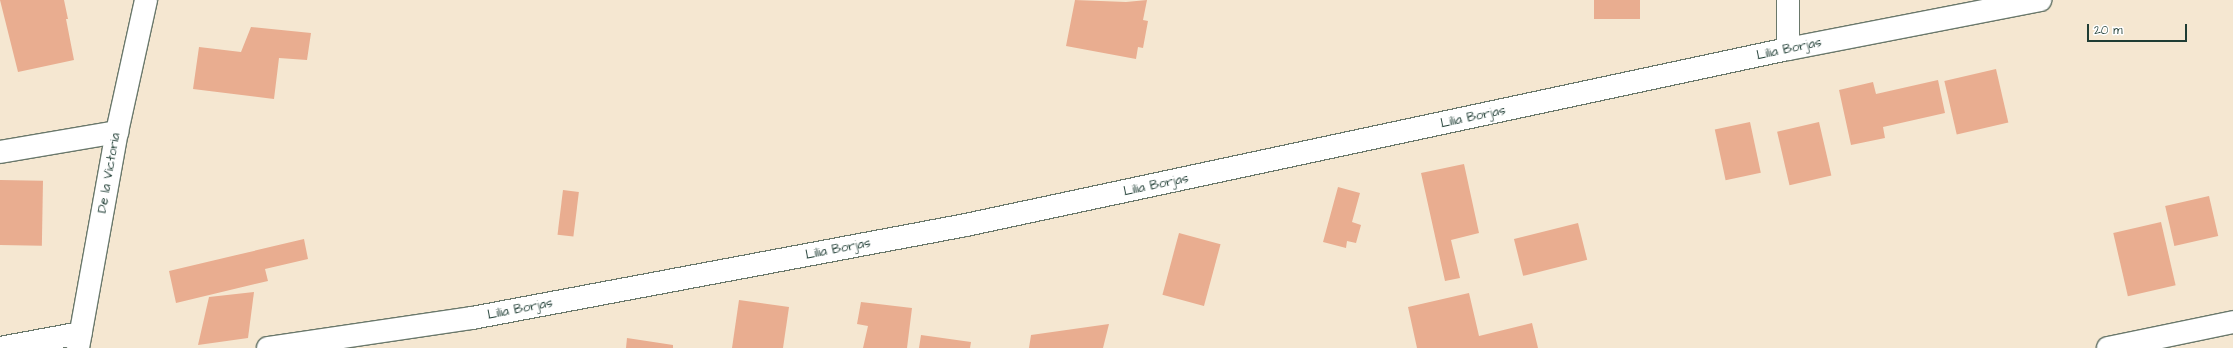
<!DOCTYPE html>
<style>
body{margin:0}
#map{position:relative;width:2233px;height:348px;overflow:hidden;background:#f5e7d1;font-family:"Architects Daughter",sans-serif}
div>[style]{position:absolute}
.building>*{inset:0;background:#e9ad90;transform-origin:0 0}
.roads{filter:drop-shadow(1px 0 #6a786b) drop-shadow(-1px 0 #6a786b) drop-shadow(0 1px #6a786b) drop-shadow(0 -1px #6a786b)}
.street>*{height:22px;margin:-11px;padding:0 11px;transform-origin:11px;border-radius:11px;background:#fff}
.secondary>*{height:22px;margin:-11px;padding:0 11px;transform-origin:11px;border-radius:11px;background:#fff}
span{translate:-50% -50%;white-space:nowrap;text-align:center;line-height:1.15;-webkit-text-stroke:3px #fff;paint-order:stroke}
.street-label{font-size:13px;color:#1f3d34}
.scale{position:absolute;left:2087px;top:24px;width:100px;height:18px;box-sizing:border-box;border:2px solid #1f3d34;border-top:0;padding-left:5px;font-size:12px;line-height:14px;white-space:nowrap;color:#1f3d34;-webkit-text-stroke:3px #fff;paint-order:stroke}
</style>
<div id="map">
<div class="building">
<i style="clip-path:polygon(0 0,64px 0,68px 19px,66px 19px,74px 60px,18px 72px)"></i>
<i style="clip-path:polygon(1075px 0,1126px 2px,1147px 0,1143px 20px,1148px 21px,1143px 48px,1138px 47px,1136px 59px,1066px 46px)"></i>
<i style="left:1594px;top:0;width:46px;height:19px"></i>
<i style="clip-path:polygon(251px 27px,311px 33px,307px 60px,279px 58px,274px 99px,193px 89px,199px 47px,241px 52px)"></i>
<i style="left:1996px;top:69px;width:55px;height:53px;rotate:77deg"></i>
<i style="clip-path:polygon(1938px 80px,1945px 113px,1883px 127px,1885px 138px,1851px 145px,1839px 90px,1873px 82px,1876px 94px)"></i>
<i style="left:1750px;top:122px;width:52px;height:36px;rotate:78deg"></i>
<i style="left:1819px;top:122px;width:55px;height:43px;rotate:77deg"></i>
<i style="clip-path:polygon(1464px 164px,1479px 233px,1451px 240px,1460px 278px,1445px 281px,1421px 173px)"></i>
<i style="left:0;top:180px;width:43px;height:65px;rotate:1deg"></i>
<i style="clip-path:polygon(1338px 187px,1360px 193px,1352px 222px,1361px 225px,1356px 243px,1347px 241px,1346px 248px,1323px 242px)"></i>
<i style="left:563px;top:190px;width:16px;height:45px;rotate:7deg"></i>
<i style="left:2209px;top:196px;width:41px;height:45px;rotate:77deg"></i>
<i style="left:2161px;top:222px;width:65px;height:49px;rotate:77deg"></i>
<i style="left:1578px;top:223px;width:38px;height:66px;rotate:76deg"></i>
<i style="left:1179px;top:233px;width:43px;height:64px;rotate:15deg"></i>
<i style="clip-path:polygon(304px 239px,308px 259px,265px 269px,268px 281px,176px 303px,169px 271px)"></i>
<i style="clip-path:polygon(254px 292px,248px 338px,198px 345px,209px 297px)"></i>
<i style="clip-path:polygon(1469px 293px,1479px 336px,1532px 323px,1538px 348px,1417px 348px,1408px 307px)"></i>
<i style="clip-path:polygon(739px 300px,789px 307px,783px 348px,732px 348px)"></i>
<i style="clip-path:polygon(861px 302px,912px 308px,907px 348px,863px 348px,868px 326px,857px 324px)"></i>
<i style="clip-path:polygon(1109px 324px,1103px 348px,1029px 348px,1031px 335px)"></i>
<i style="clip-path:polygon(921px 335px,971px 342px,970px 348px,919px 348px)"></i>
<i style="clip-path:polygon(627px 338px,673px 345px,673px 348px,626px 348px)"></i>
</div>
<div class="roads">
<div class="street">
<i style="left:1788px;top:49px;width:49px;rotate:-90deg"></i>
<i style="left:0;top:152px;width:119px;rotate:-9.7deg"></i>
<i style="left:0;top:348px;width:82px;rotate:-10.5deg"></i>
<i style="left:268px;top:348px;width:206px;rotate:-8.4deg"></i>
<i style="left:472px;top:318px;width:503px;rotate:-10.66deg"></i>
<i style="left:966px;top:225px;width:841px;rotate:-12.09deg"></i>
<i style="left:1788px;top:49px;width:257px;rotate:-11deg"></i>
<i style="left:2108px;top:348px;width:128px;rotate:-11.7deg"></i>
</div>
<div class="secondary">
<i style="left:78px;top:348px;width:219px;rotate:-79.8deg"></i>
<i style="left:117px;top:132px;width:135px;rotate:-77.6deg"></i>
</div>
</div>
<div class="street-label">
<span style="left:1789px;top:49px;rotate:-12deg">Lilia Borjas</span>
<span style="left:1473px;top:117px;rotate:-12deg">Lilia Borjas</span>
<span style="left:109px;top:173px;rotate:-80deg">De la Victoria</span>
<span style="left:1156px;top:185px;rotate:-12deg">Lilia Borjas</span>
<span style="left:838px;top:249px;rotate:-11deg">Lilia Borjas</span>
<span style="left:520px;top:309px;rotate:-11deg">Lilia Borjas</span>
</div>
<div class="scale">20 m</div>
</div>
